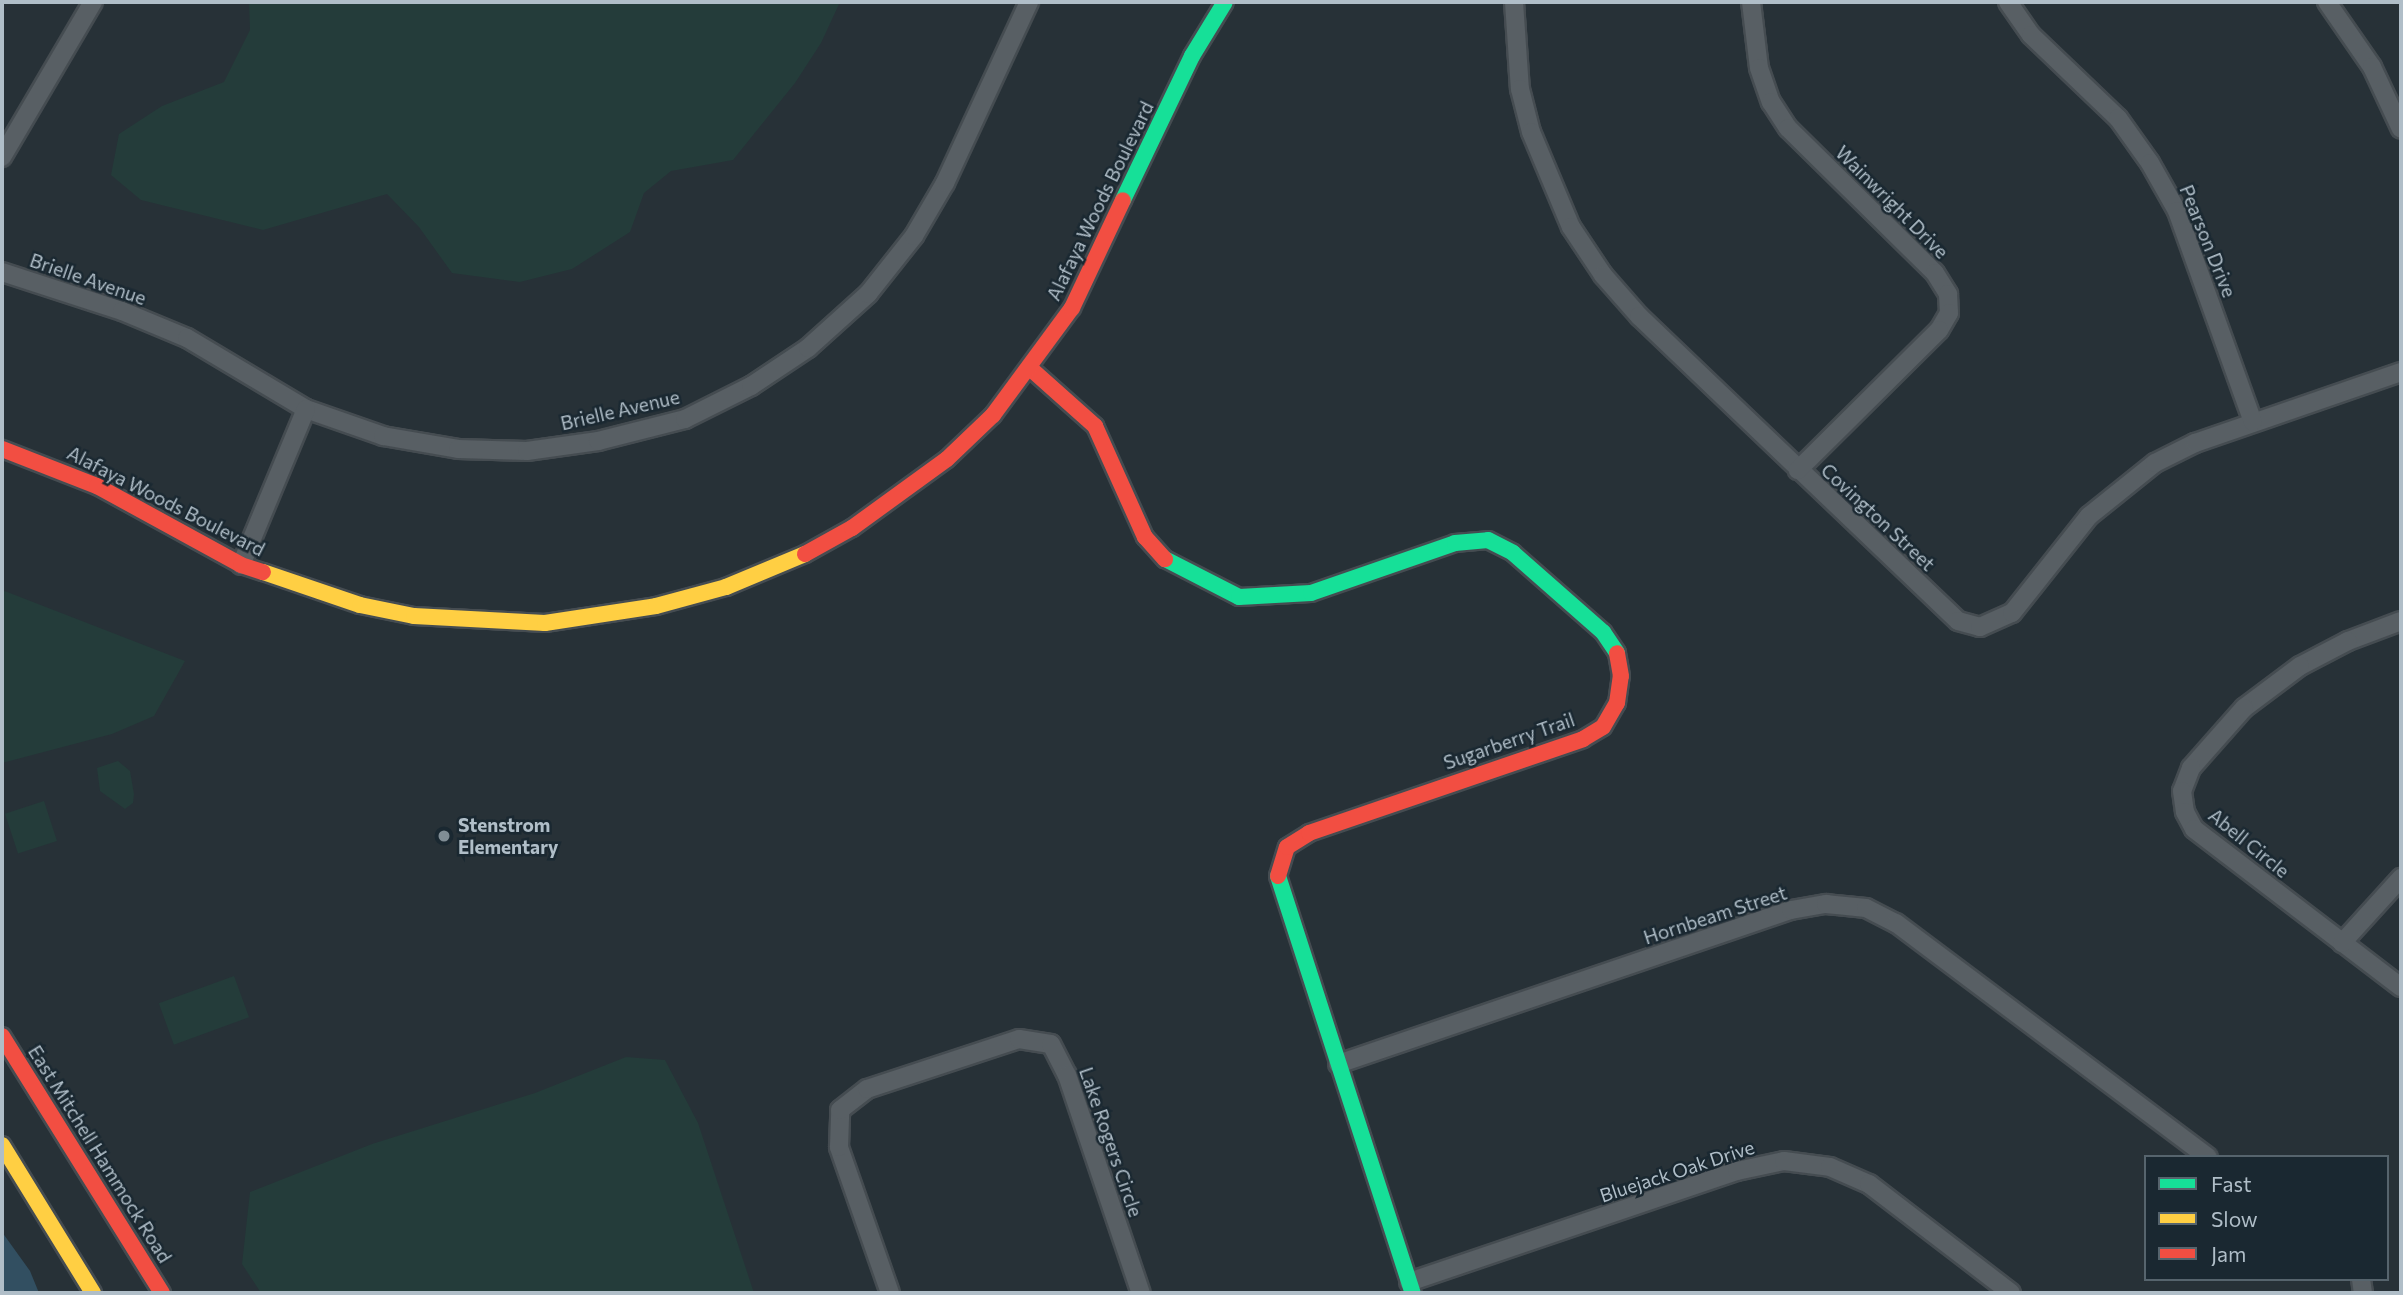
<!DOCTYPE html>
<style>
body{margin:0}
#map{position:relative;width:2403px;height:1295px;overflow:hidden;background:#273137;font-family:Commissioner,sans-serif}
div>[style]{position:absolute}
.green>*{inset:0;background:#243c3a;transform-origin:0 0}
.water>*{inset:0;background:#324f61}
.roads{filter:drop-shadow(2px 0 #454c51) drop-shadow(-2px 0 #454c51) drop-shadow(0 2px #454c51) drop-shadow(0 -2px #454c51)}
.street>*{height:18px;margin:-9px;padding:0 9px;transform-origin:9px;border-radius:9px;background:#585f64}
.fast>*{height:16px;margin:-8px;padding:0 8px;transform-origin:8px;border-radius:8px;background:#16e098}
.slow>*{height:16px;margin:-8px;padding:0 8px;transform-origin:8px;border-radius:8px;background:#ffcf43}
.jam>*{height:16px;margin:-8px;padding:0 8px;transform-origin:8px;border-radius:8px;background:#f24e42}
.dots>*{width:19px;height:19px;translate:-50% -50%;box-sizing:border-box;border:4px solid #1a2831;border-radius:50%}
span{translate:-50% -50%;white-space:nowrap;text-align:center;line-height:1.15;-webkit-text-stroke:5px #1a2831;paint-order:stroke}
.street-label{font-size:19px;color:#b0bec8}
.poi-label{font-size:19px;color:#b0bec8;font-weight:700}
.left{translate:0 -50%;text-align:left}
.frame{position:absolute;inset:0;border:4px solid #b0bec8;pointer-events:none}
.legend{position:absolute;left:2144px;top:1155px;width:245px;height:126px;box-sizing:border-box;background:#1a2831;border:2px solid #56646d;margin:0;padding:9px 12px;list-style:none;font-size:21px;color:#b0bec8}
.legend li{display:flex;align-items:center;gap:14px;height:35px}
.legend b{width:35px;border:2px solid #56646d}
</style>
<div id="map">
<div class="green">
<i style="clip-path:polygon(249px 2px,840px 2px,821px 43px,795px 83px,733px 160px,671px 171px,644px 193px,630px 232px,572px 269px,520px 282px,452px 273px,419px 227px,387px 194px,263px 230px,141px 200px,111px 175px,119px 134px,162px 106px,224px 82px,250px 30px)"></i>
<i style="clip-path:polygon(2px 590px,185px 661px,154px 716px,112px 734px,2px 763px)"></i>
<i style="clip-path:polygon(118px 761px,130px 771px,134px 794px,133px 803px,125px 809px,100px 791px,97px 768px)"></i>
<i style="left:44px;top:801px;width:42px;height:41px;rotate:72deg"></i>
<i style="left:234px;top:976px;width:44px;height:80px;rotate:70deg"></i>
<i style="clip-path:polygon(626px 1057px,665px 1060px,698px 1123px,754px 1293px,261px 1293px,242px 1264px,250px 1192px,372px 1144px,535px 1093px)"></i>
</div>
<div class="water">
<i style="clip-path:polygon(2px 1232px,30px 1271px,39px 1293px,2px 1293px)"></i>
</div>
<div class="roads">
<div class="street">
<i style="left:1514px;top:2px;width:87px;rotate:86.1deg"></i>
<i style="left:1520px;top:89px;width:44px;rotate:75.7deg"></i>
<i style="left:1531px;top:132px;width:103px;rotate:67.2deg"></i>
<i style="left:1571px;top:227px;width:58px;rotate:56.3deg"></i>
<i style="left:1603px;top:275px;width:55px;rotate:48.7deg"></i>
<i style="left:1639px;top:316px;width:441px;rotate:43.7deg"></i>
<i style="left:1958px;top:621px;width:23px;rotate:15deg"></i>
<i style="left:1980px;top:627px;width:35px;rotate:-24deg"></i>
<i style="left:2012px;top:613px;width:124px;rotate:-51.6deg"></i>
<i style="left:2089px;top:516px;width:85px;rotate:-38.8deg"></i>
<i style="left:2155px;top:463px;width:45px;rotate:-26.6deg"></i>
<i style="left:2195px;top:443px;width:218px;rotate:-19deg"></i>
<i style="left:1751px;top:2px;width:66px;rotate:83.1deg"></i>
<i style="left:1759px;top:68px;width:36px;rotate:71deg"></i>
<i style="left:1771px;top:102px;width:31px;rotate:57deg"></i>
<i style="left:1788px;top:128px;width:206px;rotate:44.6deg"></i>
<i style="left:1935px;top:273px;width:25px;rotate:58deg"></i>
<i style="left:1948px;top:294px;width:19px;rotate:87deg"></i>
<i style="left:1949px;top:313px;width:20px;rotate:120deg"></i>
<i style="left:1939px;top:330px;width:199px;rotate:135.2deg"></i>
<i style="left:2008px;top:2px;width:40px;rotate:55.1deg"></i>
<i style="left:2031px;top:35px;width:120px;rotate:43.7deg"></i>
<i style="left:2118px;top:118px;width:55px;rotate:54.6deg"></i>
<i style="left:2150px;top:163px;width:55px;rotate:60.6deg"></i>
<i style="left:2177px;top:211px;width:224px;rotate:70.2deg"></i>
<i style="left:2327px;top:2px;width:79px;rotate:55.3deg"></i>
<i style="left:2372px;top:67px;width:68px;rotate:64.9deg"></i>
<i style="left:2px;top:157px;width:180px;rotate:-59.6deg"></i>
<i style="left:2px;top:272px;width:126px;rotate:18deg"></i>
<i style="left:122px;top:311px;width:70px;rotate:22.6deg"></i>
<i style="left:187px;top:338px;width:139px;rotate:30.8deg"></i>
<i style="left:306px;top:409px;width:82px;rotate:19.3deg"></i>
<i style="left:383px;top:436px;width:76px;rotate:9.8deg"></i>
<i style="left:458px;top:449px;width:69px;rotate:1.7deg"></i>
<i style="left:527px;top:451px;width:72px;rotate:-8deg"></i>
<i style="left:598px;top:441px;width:90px;rotate:-14.2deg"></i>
<i style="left:685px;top:419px;width:74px;rotate:-26.6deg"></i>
<i style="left:751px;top:386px;width:69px;rotate:-33.7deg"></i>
<i style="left:808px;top:348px;width:81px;rotate:-42deg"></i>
<i style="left:868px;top:294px;width:74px;rotate:-51.6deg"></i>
<i style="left:914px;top:236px;width:61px;rotate:-59.7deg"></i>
<i style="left:945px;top:183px;width:200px;rotate:-65.1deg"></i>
<i style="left:241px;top:565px;width:169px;rotate:-67.4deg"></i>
<i style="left:2401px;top:621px;width:57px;rotate:159.3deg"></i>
<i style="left:2348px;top:641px;width:54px;rotate:152.5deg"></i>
<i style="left:2300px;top:666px;width:70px;rotate:143.1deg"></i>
<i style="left:2244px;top:708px;width:80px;rotate:131.5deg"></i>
<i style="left:2191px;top:768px;width:25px;rotate:111deg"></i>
<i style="left:2182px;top:791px;width:21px;rotate:82deg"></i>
<i style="left:2185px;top:812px;width:19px;rotate:62deg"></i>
<i style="left:2194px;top:829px;width:260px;rotate:37.4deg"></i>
<i style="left:2342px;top:943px;width:88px;rotate:-47.8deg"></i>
<i style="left:1338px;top:1064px;width:478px;rotate:-18.8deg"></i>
<i style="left:1791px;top:910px;width:36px;rotate:-10deg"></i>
<i style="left:1826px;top:904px;width:40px;rotate:5.7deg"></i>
<i style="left:1866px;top:908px;width:34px;rotate:27deg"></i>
<i style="left:1896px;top:923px;width:390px;rotate:36.9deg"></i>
<i style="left:2361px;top:1279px;width:14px;rotate:82deg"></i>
<i style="left:1409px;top:1282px;width:346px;rotate:-18.7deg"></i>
<i style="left:1737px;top:1171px;width:48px;rotate:-12deg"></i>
<i style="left:1784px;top:1161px;width:46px;rotate:7.4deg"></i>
<i style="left:1830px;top:1167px;width:43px;rotate:23.6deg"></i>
<i style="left:1869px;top:1184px;width:179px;rotate:37.5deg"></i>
<i style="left:890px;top:1293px;width:155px;rotate:-109.3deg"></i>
<i style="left:839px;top:1147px;width:37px;rotate:-88deg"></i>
<i style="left:840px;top:1110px;width:34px;rotate:-38deg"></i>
<i style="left:867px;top:1089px;width:160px;rotate:-18.2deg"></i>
<i style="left:1019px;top:1039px;width:32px;rotate:9deg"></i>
<i style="left:1051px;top:1044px;width:35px;rotate:63deg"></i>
<i style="left:1067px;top:1075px;width:230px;rotate:71.3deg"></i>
</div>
<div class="fast">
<i style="left:1123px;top:200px;width:160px;rotate:-64.4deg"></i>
<i style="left:1192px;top:56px;width:63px;rotate:-58.6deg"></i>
<i style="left:1165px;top:559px;width:83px;rotate:27.2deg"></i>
<i style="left:1239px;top:597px;width:72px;rotate:-3.2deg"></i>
<i style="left:1311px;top:593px;width:152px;rotate:-19.1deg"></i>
<i style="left:1455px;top:543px;width:33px;rotate:-5deg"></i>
<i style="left:1488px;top:540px;width:28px;rotate:27deg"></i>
<i style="left:1513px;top:553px;width:120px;rotate:41.3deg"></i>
<i style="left:1603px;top:632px;width:25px;rotate:56deg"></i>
<i style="left:1278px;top:876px;width:438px;rotate:72.1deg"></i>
</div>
<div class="slow">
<i style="left:263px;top:572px;width:102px;rotate:18.8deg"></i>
<i style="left:360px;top:605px;width:55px;rotate:11.5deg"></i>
<i style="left:414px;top:616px;width:131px;rotate:3.1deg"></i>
<i style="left:545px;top:623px;width:112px;rotate:-8.7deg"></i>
<i style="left:656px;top:606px;width:73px;rotate:-15.2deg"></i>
<i style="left:726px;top:587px;width:86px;rotate:-22.7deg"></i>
<i style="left:2px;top:1145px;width:174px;rotate:58.4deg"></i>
</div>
<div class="jam">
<i style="left:1031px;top:369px;width:86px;rotate:41.7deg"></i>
<i style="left:1095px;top:426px;width:122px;rotate:65.8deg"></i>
<i style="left:1145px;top:537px;width:30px;rotate:48deg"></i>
<i style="left:2px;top:449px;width:102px;rotate:21.3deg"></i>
<i style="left:97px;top:486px;width:164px;rotate:28.7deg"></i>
<i style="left:241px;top:565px;width:23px;rotate:18deg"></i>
<i style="left:805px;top:554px;width:54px;rotate:-29deg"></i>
<i style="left:852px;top:528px;width:117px;rotate:-36deg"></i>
<i style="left:947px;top:459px;width:64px;rotate:-43.7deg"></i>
<i style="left:993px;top:415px;width:133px;rotate:-53.6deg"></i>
<i style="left:1072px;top:308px;width:119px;rotate:-64.7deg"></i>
<i style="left:1278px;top:876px;width:30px;rotate:-73deg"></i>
<i style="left:1287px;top:847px;width:26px;rotate:-32deg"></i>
<i style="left:1309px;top:833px;width:290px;rotate:-18.9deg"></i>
<i style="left:1583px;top:739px;width:23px;rotate:-31deg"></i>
<i style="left:1603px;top:727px;width:28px;rotate:-60deg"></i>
<i style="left:1617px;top:703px;width:27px;rotate:-82deg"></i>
<i style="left:1621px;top:676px;width:23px;rotate:-100deg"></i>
<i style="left:2px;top:1036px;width:303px;rotate:58.1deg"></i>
</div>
</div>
<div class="dots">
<i style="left:444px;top:836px;background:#808d95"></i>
</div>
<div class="street-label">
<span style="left:1100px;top:201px;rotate:-64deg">Alafaya Woods Boulevard</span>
<span style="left:1892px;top:202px;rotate:45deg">Wainwright Drive</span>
<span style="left:2208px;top:241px;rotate:68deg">Pearson Drive</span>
<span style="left:88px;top:279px;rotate:19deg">Brielle Avenue</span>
<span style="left:620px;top:410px;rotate:-13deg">Brielle Avenue</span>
<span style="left:166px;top:501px;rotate:27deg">Alafaya Woods Boulevard</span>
<span style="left:1878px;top:517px;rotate:43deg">Covington Street</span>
<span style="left:1509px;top:741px;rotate:-19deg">Sugarberry Trail</span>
<span style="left:2249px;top:843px;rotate:39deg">Abell Circle</span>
<span style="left:1715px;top:915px;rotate:-18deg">Hornbeam Street</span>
<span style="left:1111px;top:1142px;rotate:71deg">Lake Rogers Circle</span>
<span style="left:100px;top:1154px;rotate:58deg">East Mitchell Hammock Road</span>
<span style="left:1677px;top:1171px;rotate:-18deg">Bluejack Oak Drive</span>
</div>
<div class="poi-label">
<span class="left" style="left:458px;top:836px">Stenstrom<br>Elementary</span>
</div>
<div class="frame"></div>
<ul class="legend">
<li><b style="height:9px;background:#16e098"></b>Fast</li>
<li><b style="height:9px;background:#ffcf43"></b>Slow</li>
<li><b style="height:9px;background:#f24e42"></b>Jam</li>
</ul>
</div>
